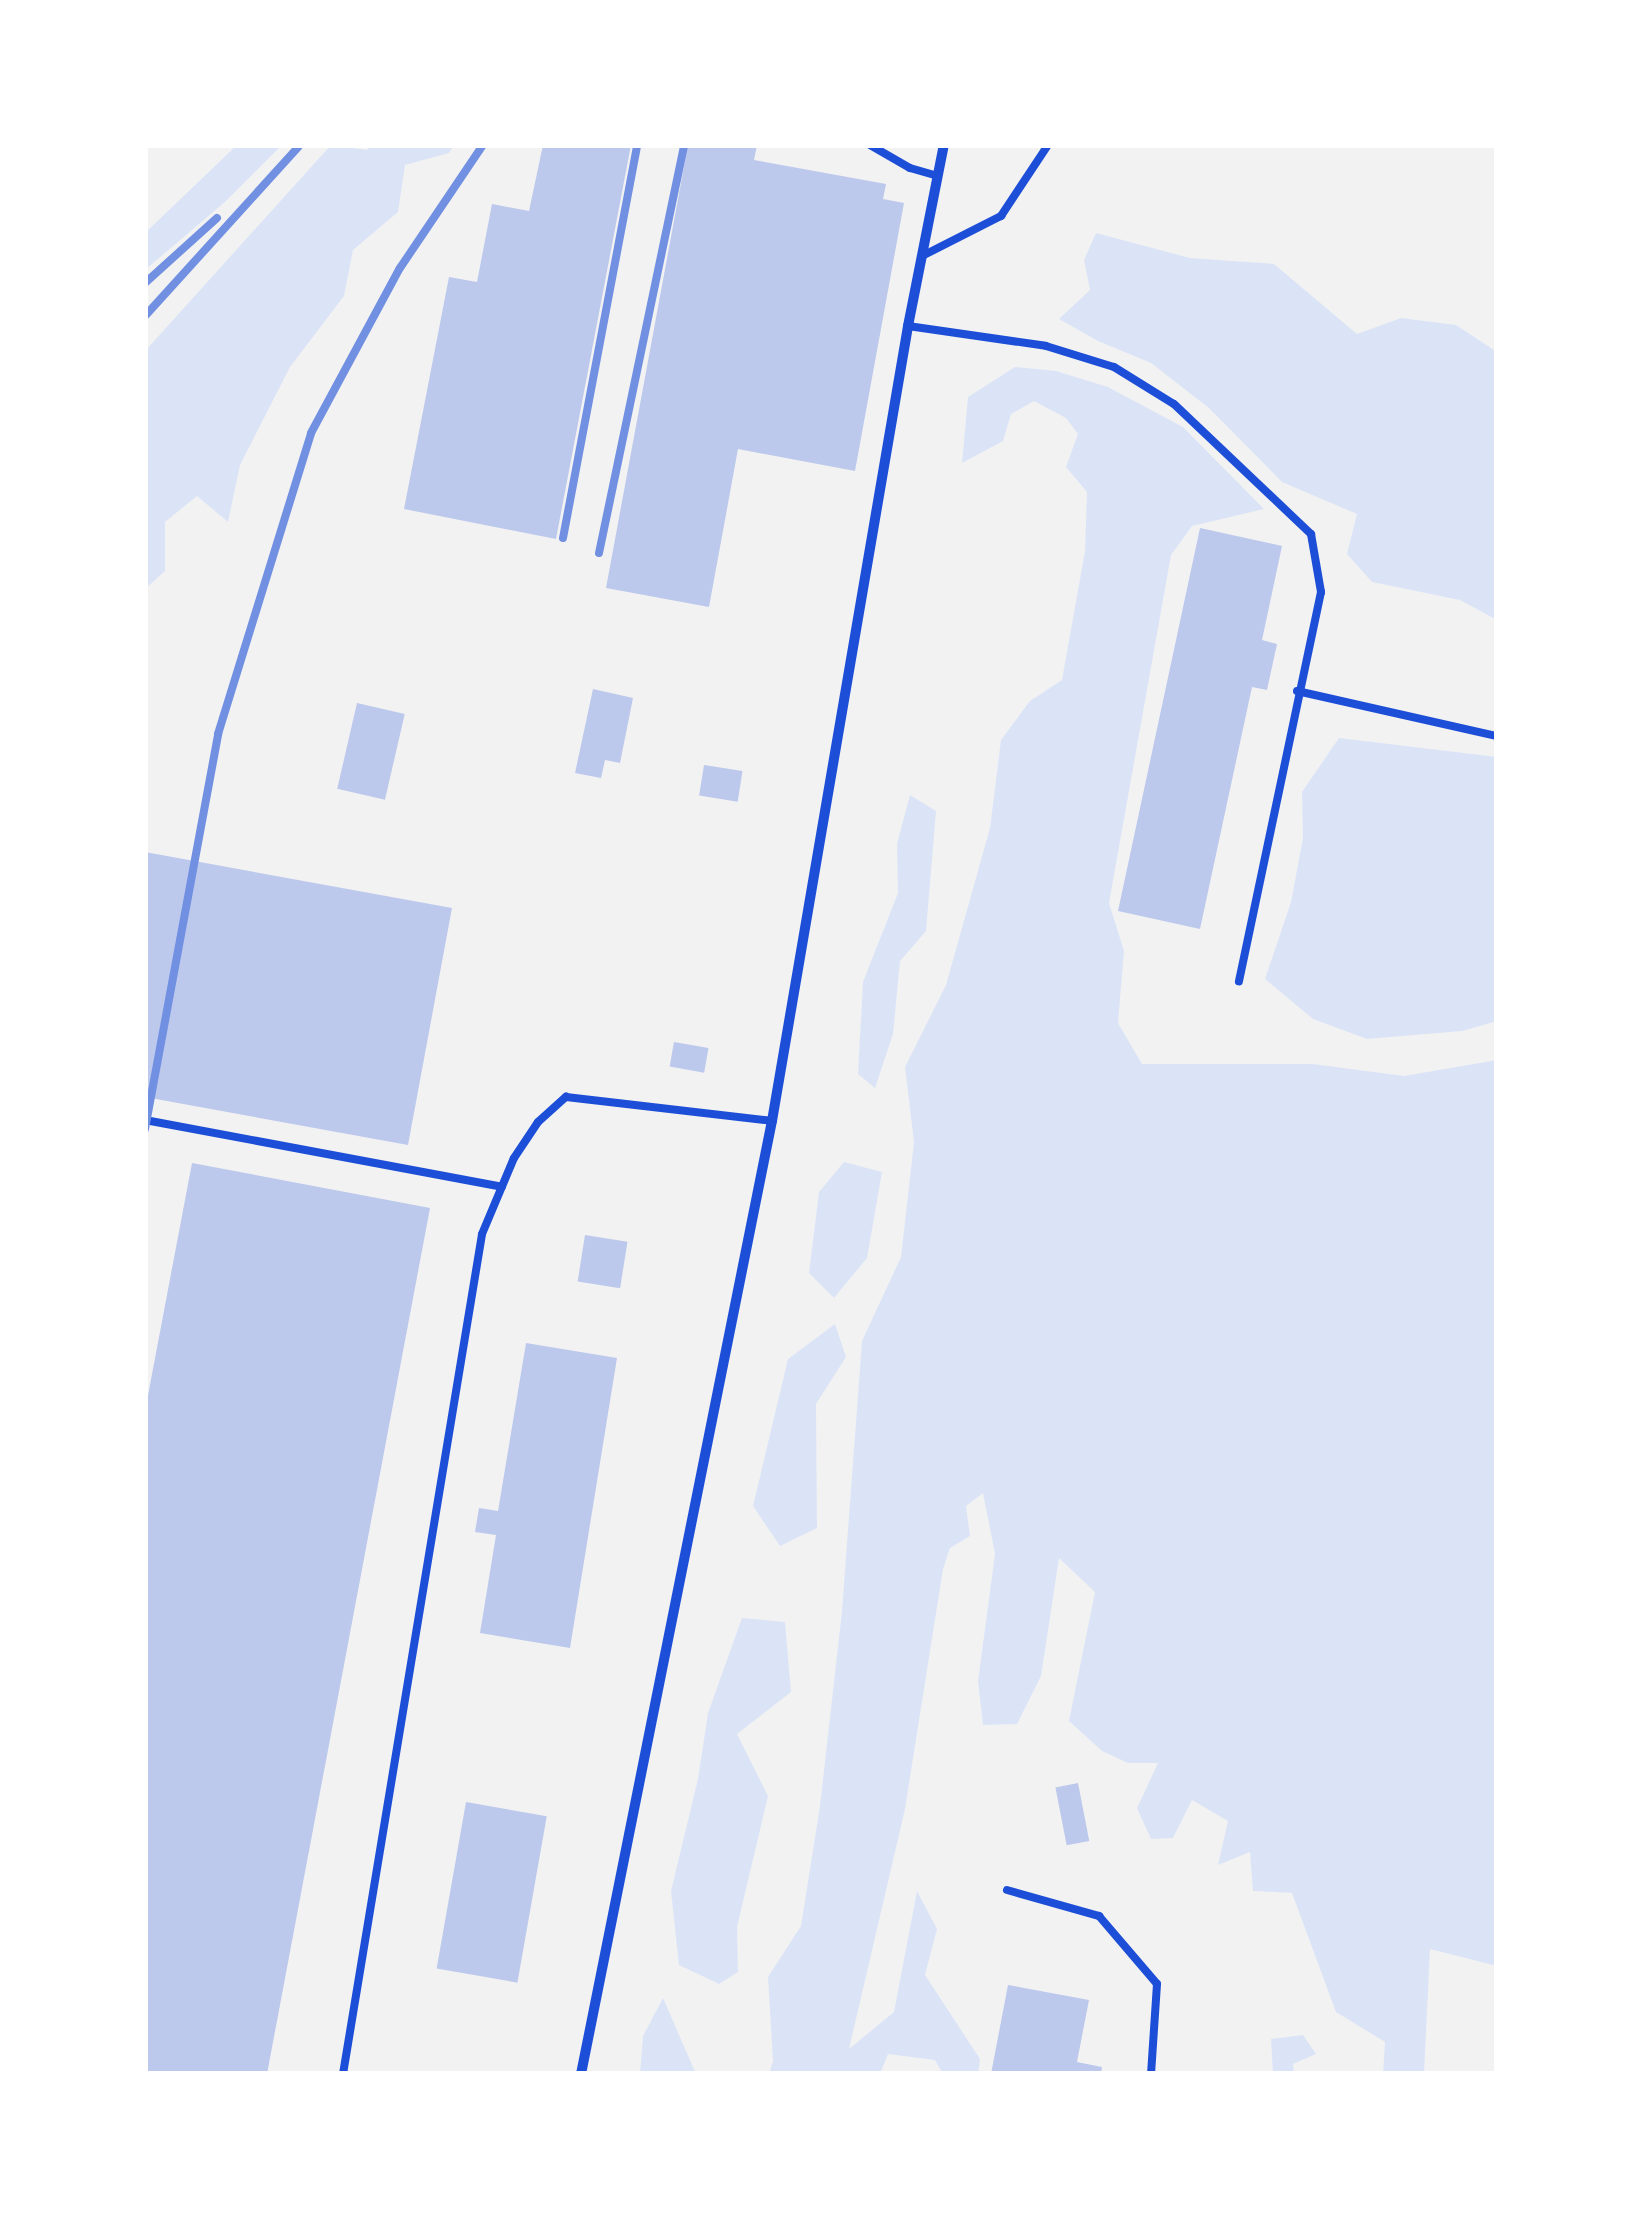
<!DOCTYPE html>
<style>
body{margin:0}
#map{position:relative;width:1642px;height:2219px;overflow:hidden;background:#f2f2f2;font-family:Lora,serif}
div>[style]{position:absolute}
.green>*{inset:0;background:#dbe4f7}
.building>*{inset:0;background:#bdc9ec;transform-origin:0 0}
.service>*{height:8px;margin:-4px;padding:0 4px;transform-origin:4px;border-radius:4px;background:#1d4ed8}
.minor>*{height:10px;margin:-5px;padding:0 5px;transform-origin:5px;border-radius:5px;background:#1d4ed8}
.rail>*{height:8px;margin:-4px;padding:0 4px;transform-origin:4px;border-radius:4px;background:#7290e2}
span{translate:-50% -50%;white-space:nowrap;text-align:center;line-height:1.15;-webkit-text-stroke:10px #fff;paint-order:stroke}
.frame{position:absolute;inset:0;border:148px solid #fff;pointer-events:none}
</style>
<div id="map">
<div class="green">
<i style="clip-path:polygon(237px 145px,282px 145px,226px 201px,145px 270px,145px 233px)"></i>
<i style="clip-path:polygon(331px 145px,367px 150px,370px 145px,454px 145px,449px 153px,405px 165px,398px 212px,353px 250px,344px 296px,290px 367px,240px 465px,228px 522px,197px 496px,165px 522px,165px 571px,145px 589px,145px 351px)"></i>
<i style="clip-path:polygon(1096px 233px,1190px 258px,1274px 264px,1357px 334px,1401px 318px,1456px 325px,1497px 352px,1497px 620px,1460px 600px,1372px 582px,1347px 554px,1357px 514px,1282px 482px,1209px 408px,1151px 363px,1098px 341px,1059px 319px,1090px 290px,1084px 260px)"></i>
<i style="clip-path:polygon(1015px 367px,1056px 371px,1108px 387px,1183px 427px,1264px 509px,1192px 526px,1171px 555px,1109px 903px,1124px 951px,1118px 1023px,1142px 1064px,1313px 1064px,1404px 1076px,1497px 1060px,1497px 1966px,1430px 1949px,1424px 2074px,1383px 2074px,1385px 2042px,1336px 2012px,1292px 1893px,1253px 1891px,1250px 1852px,1218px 1865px,1228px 1821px,1192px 1800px,1173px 1838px,1151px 1839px,1137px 1808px,1158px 1763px,1128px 1763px,1102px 1751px,1069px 1721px,1095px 1592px,1059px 1558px,1041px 1676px,1017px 1724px,983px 1725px,978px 1681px,995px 1554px,983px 1493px,966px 1506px,970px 1536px,950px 1548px,943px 1569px,905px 1809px,849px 2049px,894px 2012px,917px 1891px,937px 1929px,925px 1975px,980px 2059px,978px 2074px,943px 2074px,935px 2060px,888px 2054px,880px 2074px,769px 2074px,773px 2061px,768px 1977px,801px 1926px,820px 1806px,842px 1611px,862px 1341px,901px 1257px,914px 1142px,905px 1067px,946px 985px,990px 828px,1001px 740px,1030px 701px,1062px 680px,1085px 551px,1087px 492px,1066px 467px,1078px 434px,1066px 418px,1034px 401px,1011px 414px,1003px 441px,962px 463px,968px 397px)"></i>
<i style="clip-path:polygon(1339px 738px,1497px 757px,1497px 1021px,1462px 1031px,1367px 1039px,1313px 1019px,1265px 979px,1291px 902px,1303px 838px,1302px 792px)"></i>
<i style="clip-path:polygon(910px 795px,936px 811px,926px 931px,900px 961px,893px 1034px,875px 1088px,858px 1074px,863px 982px,898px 893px,897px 844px)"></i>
<i style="clip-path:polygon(844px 1162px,882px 1172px,867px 1258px,834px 1298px,809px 1273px,819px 1192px)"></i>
<i style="clip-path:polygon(835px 1324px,846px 1357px,816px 1404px,817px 1528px,780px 1546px,753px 1506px,788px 1359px)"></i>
<i style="clip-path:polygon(742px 1618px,785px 1622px,791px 1692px,737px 1734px,768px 1796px,737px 1927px,738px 1972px,719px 1984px,679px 1965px,671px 1891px,698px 1779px,708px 1713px)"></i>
<i style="clip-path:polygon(663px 1998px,696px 2074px,640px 2074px,643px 2036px)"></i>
<i style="clip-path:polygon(1303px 2035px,1316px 2054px,1293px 2064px,1294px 2074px,1273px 2074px,1271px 2039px)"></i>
</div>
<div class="building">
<i style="clip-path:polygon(543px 145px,631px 145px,556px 539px,404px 509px,449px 277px,477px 282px,492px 204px,529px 211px)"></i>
<i style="clip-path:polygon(688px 145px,757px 145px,754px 160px,886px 184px,883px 199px,904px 203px,855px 471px,738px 449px,709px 607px,606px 588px)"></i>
<i style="clip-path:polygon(1200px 528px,1282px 546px,1262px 640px,1277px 644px,1267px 690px,1252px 687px,1200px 929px,1118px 911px)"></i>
<i style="clip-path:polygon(593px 689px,633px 698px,620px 763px,605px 760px,601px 778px,575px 773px)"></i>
<i style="left:357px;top:703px;width:49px;height:88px;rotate:13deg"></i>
<i style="left:704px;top:765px;width:39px;height:31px;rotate:9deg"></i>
<i style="clip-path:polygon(145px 852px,452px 908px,408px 1145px,145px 1097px)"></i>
<i style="left:674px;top:1042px;width:35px;height:25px;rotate:10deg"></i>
<i style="clip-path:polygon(192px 1163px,430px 1208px,267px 2074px,145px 2074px,145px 1411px)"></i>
<i style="left:585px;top:1235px;width:43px;height:47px;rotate:9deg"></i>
<i style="clip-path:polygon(526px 1343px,617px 1358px,570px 1648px,480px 1633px,496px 1535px,475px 1532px,479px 1508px,498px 1511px)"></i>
<i style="left:1078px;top:1783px;width:59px;height:23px;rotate:79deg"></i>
<i style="left:466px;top:1802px;width:82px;height:169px;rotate:10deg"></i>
<i style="clip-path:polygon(1008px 1985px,1089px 2000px,1077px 2062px,1102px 2067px,1101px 2074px,991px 2074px)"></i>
</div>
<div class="service">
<i style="left:870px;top:145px;width:46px;rotate:29.9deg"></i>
<i style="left:910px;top:168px;width:29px;rotate:16deg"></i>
<i style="left:922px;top:256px;width:89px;rotate:-26.9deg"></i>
<i style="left:1001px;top:216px;width:85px;rotate:-56.5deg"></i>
<i style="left:908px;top:326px;width:139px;rotate:8.2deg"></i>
<i style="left:1046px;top:346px;width:71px;rotate:17.2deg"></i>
<i style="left:1114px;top:367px;width:70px;rotate:31.7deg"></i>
<i style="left:1174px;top:404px;width:189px;rotate:43.5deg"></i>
<i style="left:1311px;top:534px;width:59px;rotate:80.2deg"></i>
<i style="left:1321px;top:592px;width:398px;rotate:101.9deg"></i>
<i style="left:1297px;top:691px;width:205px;rotate:12.7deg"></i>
<i style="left:145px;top:1120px;width:363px;rotate:10.6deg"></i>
<i style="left:1007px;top:1890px;width:96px;rotate:15.8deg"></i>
<i style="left:1099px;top:1916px;width:89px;rotate:49.5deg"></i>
<i style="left:1157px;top:1984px;width:90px;rotate:93.8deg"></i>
<i style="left:343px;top:2074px;width:851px;rotate:-80.6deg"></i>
<i style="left:482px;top:1234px;width:82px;rotate:-67.2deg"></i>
<i style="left:514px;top:1158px;width:43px;rotate:-56.3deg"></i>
<i style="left:538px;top:1122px;width:38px;rotate:-42deg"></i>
<i style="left:566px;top:1097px;width:207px;rotate:6.6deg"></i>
</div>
<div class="minor">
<i style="left:581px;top:2074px;width:972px;rotate:-78.67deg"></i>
<i style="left:772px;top:1121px;width:807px;rotate:-80.29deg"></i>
<i style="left:908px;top:326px;width:185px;rotate:-78.8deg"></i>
</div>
<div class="rail">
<i style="left:145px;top:283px;width:97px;rotate:-42.1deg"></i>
<i style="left:145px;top:316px;width:229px;rotate:-47.8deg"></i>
<i style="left:563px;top:538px;width:400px;rotate:-79.3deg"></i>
<i style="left:599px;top:553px;width:417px;rotate:-78.2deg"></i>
<i style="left:145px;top:1129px;width:402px;rotate:-79.5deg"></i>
<i style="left:218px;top:734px;width:315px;rotate:-72.8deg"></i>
<i style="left:311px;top:433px;width:187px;rotate:-61.7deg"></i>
<i style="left:400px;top:268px;width:148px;rotate:-56deg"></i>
</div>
<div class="frame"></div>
</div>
